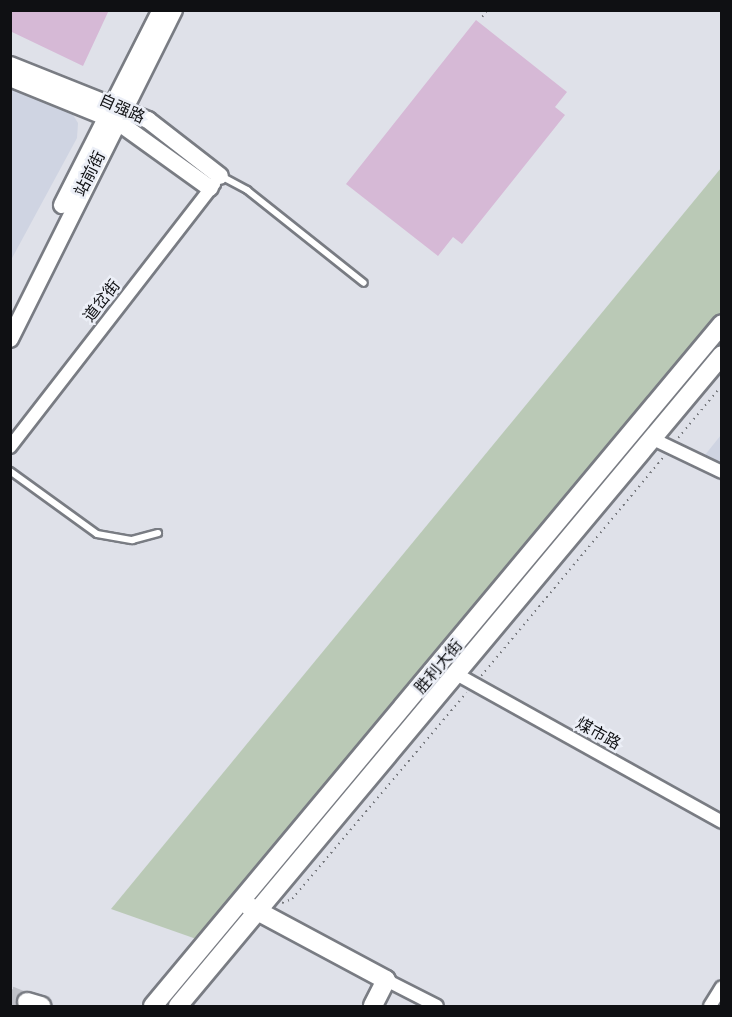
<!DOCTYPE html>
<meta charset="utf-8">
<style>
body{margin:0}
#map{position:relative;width:732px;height:1017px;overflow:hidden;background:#dfe1e9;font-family:"Fira Sans","Noto Sans SC",sans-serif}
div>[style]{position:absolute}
.built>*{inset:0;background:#cfd4e2}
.green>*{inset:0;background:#bac9b6}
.building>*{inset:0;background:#d6b9d6}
.primary-tunnel>*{height:18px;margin-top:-9px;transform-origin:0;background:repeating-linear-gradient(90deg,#c0c2c9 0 18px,transparent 0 27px)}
.path>*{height:1.5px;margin-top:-0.75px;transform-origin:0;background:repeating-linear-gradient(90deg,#76787d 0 1.5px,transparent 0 6px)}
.roads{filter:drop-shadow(2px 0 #797c83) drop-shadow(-2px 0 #797c83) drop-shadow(0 2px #797c83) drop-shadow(0 -2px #797c83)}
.service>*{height:6px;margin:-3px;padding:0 3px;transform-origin:3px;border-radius:3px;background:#fff}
.minor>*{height:12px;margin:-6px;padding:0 6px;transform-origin:6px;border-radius:6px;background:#fff}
.secondary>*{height:16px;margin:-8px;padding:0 8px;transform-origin:8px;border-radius:8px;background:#fff}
.primary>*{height:18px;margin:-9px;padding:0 9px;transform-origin:9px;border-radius:9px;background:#fff}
span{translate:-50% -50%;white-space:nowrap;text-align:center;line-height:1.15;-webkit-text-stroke:5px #eceff7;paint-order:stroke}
.street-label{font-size:16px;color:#0f1013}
.frame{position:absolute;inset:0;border:12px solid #0f1013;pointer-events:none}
</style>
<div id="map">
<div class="built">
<i style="clip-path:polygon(11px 87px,70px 110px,78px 123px,77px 138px,11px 260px)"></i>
<i style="clip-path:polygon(721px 435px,721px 463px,705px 455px)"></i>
</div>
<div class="green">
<i style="clip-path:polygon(721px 168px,721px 315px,202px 941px,111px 909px)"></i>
</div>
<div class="building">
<i style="clip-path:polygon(10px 10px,109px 10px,83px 66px,12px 32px,10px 35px)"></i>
<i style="clip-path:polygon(476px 20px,567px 92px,555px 107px,565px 115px,462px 244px,453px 237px,438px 256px,346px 184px)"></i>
</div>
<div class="primary-tunnel">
<i style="left:10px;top:995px;width:18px;rotate:22deg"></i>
</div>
<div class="path">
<i style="left:482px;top:17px;width:9px;rotate:-54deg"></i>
<i style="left:678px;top:438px;width:69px;rotate:-50.3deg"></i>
<i style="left:481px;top:676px;width:286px;rotate:-50.2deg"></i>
<i style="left:282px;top:903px;width:11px;rotate:-22deg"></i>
<i style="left:292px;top:899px;width:270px;rotate:-49.8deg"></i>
</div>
<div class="roads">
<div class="service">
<i style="left:221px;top:176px;width:30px;rotate:28deg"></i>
<i style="left:247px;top:190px;width:149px;rotate:38.5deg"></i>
<i style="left:10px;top:471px;width:107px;rotate:35.9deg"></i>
<i style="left:97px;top:534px;width:36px;rotate:10deg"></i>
<i style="left:132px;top:540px;width:27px;rotate:-15deg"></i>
</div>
<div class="minor">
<i style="left:653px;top:439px;width:76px;rotate:25.6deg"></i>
<i style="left:10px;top:447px;width:333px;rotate:-52.2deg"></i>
<i style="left:458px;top:675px;width:302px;rotate:29.1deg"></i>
<i style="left:386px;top:980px;width:57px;rotate:27deg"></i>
<i style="left:710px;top:1006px;width:22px;rotate:-58deg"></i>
</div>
<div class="secondary">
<i style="left:10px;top:65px;width:149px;rotate:21.7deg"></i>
<i style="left:148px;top:120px;width:91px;rotate:37.9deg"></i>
<i style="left:10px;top:78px;width:117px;rotate:22.2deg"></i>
<i style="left:118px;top:122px;width:113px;rotate:35.7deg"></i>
<i style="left:62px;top:205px;width:219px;rotate:-63.1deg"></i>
<i style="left:10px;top:339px;width:368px;rotate:-63.5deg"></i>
</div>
<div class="primary">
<i style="left:250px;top:907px;width:154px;rotate:28.2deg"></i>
<i style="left:386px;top:980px;width:29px;rotate:117deg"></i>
<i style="left:27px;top:1002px;width:15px;rotate:16deg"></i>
<i style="left:153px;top:1006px;width:888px;rotate:-50.16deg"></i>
<i style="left:178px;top:1006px;width:848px;rotate:-50.12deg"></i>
</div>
</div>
<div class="street-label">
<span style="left:122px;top:109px;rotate:24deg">自强路</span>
<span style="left:90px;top:174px;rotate:-63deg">站前街</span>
<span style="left:102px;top:301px;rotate:-52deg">道岔街</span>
<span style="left:439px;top:667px;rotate:-50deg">胜利大街</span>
<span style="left:598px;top:734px;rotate:29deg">煤市路</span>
</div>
<div class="frame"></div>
</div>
